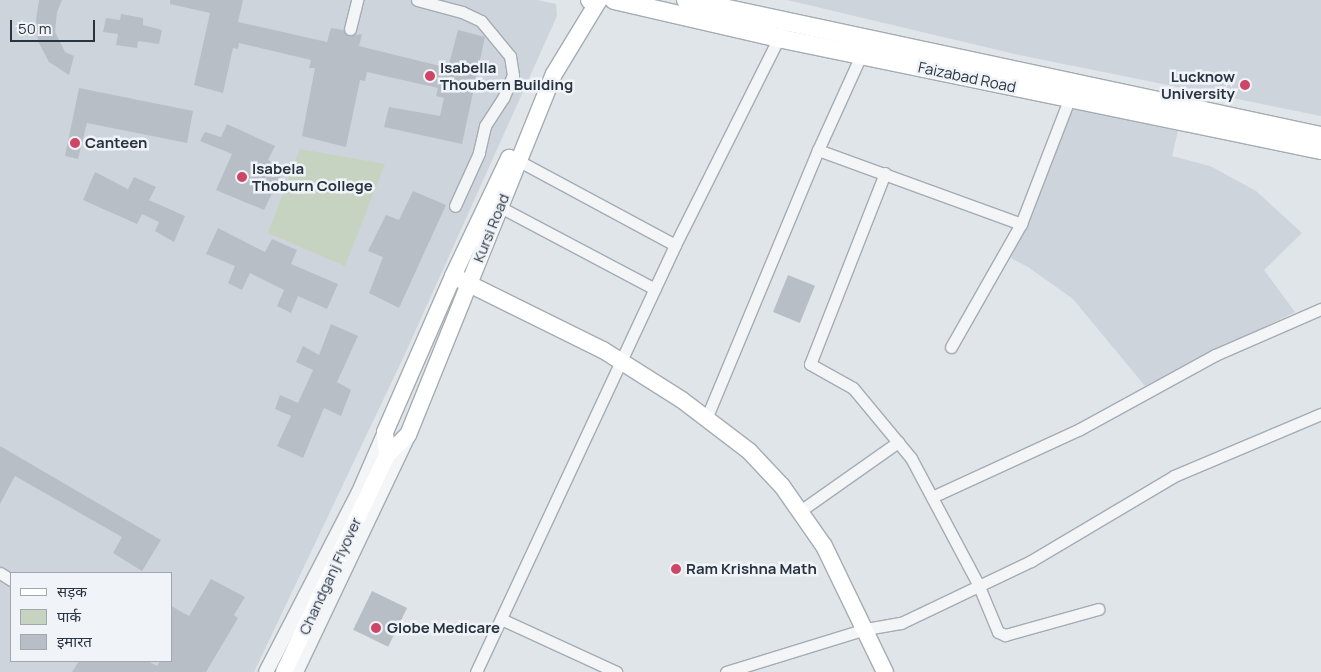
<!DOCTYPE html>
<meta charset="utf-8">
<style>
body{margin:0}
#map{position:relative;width:1321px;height:672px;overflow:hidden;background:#e0e5e9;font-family:Manrope,"Noto Sans Devanagari",sans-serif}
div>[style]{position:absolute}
.built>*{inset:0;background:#ced4db}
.green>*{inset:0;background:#c7d3c1}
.building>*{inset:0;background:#b8bec6;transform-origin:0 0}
.roads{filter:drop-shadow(1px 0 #a5acb3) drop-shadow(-1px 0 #a5acb3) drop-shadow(0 1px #a5acb3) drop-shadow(0 -1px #a5acb3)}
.minor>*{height:11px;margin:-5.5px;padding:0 5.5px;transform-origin:5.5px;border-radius:5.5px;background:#f3f5f7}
.tertiary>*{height:14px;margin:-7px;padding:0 7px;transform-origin:7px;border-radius:7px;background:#f3f5f7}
.secondary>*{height:16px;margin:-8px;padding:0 8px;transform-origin:8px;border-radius:8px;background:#fff}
.primary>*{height:18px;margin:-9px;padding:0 9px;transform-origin:9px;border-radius:9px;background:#fff}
.dots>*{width:14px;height:14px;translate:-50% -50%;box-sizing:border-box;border:2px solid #f0f3f7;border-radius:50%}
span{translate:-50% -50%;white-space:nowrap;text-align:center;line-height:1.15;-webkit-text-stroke:5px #f0f3f7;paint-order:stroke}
.poi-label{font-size:15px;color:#293441;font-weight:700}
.left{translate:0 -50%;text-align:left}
.right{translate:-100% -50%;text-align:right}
.street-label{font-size:15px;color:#293441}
.legend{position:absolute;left:10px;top:572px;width:162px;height:90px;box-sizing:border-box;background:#f0f3f7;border:1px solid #a0a7ae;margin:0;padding:6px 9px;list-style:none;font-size:15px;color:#293441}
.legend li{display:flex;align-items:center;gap:10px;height:25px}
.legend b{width:25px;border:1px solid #a0a7ae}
.scale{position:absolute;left:10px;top:20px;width:85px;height:22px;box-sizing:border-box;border:2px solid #293441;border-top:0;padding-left:6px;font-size:15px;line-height:18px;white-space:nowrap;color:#293441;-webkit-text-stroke:4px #f0f3f7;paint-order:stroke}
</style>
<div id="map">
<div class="built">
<i style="clip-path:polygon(evenodd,0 0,537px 0,556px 4px,557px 16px,405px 354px,254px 672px,0 672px,0 0,11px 573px,171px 573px,171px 661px,11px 661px,11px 573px)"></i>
<i style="clip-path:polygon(787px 0,1321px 0,1321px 116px,1019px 55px)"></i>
<i style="clip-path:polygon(1072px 106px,1178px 131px,1172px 156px,1210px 166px,1256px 191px,1302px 233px,1264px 270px,1295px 312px,1145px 386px,1073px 299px,1028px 267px,1011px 258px)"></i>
</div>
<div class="green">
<i style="clip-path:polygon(300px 149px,385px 164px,345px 266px,268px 233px)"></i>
</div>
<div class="building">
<i style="clip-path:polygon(39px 0,62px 0,57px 12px,55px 32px,65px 52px,74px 56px,69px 75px,49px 62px,38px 41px,36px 20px)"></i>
<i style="clip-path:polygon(170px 0,243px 0,238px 22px,327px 42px,331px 28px,343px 30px,349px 36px,362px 34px,359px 46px,448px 68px,458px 30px,485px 37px,462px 144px,384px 127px,389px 107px,440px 116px,444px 98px,436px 96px,438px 88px,367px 72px,365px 81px,360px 80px,346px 147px,302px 136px,315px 68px,309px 68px,311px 60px,239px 43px,238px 49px,233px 48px,223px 93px,194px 85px,210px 13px,170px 4px)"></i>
<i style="clip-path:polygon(121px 14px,143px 18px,143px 25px,162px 30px,159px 44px,138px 41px,137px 48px,116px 45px,118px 34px,103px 32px,106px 18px,120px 20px)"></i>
<i style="clip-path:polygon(79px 88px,193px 111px,187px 143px,87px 123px,78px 159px,65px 156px)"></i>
<i style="clip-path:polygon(227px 124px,275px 146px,268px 160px,284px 169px,264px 210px,216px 190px,232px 154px,200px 141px,205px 132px,221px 137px)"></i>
<i style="clip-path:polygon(95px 172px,128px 189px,134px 177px,156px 187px,149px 200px,185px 216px,174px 242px,155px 231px,159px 222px,142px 214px,137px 224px,83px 200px)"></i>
<i style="clip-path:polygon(413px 191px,446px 205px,399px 308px,369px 293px,383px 257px,368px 251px,386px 215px,399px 220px)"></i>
<i style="clip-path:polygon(218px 228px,265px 252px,272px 239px,297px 250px,291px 264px,338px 284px,327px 309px,298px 296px,291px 313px,277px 306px,284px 290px,250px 273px,242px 290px,228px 283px,235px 266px,206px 254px)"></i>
<i style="left:788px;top:275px;width:29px;height:40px;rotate:22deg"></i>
<i style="clip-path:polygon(331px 324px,358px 336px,337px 382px,351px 390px,341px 416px,324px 408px,303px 458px,277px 446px,291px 416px,275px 409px,280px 395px,298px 403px,313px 370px,296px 362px,303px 346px,319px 355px)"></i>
<i style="clip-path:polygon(0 446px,161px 540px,142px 571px,113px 553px,122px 537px,15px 476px,0 504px)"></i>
<i style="clip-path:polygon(211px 579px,245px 597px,234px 615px,238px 618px,206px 672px,72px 672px,79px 661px,148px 661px,157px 666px,160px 661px,171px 661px,171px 606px,189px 616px)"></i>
<i style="left:372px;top:591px;width:39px;height:43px;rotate:26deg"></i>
</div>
<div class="roads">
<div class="minor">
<i style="left:417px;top:0;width:47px;rotate:14.9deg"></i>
<i style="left:462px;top:12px;width:21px;rotate:25deg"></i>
<i style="left:481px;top:21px;width:45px;rotate:50.4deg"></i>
<i style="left:510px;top:56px;width:19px;rotate:81deg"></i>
<i style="left:513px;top:75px;width:25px;rotate:113deg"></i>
<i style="left:503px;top:98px;width:33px;rotate:123deg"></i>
<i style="left:485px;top:126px;width:28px;rotate:103deg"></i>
<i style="left:479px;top:153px;width:58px;rotate:114.4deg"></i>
<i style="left:350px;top:29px;width:30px;rotate:-76deg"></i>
<i style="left:818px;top:150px;width:216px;rotate:20deg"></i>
<i style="left:519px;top:161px;width:177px;rotate:28.3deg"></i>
<i style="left:885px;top:173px;width:205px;rotate:111.4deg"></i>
<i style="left:810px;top:364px;width:49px;rotate:29.2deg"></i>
<i style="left:853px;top:388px;width:91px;rotate:50.4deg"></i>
<i style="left:911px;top:458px;width:143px;rotate:62deg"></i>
<i style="left:978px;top:584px;width:52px;rotate:67.4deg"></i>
<i style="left:998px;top:632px;width:8px;rotate:23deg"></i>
<i style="left:1005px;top:635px;width:97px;rotate:-15.6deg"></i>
<i style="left:500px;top:207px;width:175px;rotate:27.9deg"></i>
<i style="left:951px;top:347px;width:142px;rotate:-60.4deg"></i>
<i style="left:1021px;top:224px;width:142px;rotate:-68.9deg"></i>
<i style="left:706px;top:419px;width:291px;rotate:-67.4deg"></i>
<i style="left:818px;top:150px;width:109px;rotate:-65.6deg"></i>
<i style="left:932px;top:497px;width:163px;rotate:-24.7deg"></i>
<i style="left:1080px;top:429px;width:154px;rotate:-28.7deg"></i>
<i style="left:1215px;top:355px;width:116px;rotate:-23.5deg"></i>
<i style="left:800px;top:511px;width:120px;rotate:-35.1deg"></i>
<i style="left:0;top:573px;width:13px;rotate:32deg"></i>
<i style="left:501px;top:619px;width:127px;rotate:24.7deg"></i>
<i style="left:476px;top:672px;width:471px;rotate:-65deg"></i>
<i style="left:675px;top:245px;width:237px;rotate:-63.4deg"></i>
<i style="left:726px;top:672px;width:146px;rotate:-17.1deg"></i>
<i style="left:866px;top:629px;width:36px;rotate:-10deg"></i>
<i style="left:901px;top:623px;width:144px;rotate:-25.5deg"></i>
<i style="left:1031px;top:561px;width:166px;rotate:-30.7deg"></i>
<i style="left:1174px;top:476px;width:160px;rotate:-22.9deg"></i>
</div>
<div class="tertiary">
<i style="left:266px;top:672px;width:200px;rotate:-62.7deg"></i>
<i style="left:358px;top:494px;width:68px;rotate:-66.5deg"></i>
<i style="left:296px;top:672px;width:259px;rotate:-64.6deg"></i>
</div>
<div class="secondary">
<i style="left:453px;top:276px;width:167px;rotate:26.3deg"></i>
<i style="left:603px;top:350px;width:93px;rotate:32.3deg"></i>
<i style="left:682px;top:400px;width:84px;rotate:37.3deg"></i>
<i style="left:749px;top:451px;width:48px;rotate:46.7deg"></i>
<i style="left:782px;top:486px;width:73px;rotate:55deg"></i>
<i style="left:824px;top:546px;width:140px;rotate:64.2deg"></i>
<i style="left:387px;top:455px;width:23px;rotate:-95deg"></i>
<i style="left:385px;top:432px;width:170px;rotate:-66.4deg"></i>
<i style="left:453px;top:276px;width:131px;rotate:-64.6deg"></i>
<i style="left:284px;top:672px;width:240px;rotate:-64.6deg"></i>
<i style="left:387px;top:455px;width:29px;rotate:-44deg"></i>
<i style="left:408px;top:435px;width:389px;rotate:-68deg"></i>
<i style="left:554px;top:74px;width:87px;rotate:-58.7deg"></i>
</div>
<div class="primary">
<i style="left:590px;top:0;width:8px"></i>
<i style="left:614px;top:0;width:168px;rotate:13deg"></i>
<i style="left:778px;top:38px;width:554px;rotate:11.65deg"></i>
<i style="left:686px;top:0;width:649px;rotate:12.09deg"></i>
</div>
</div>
<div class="dots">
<i style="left:430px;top:76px;background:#ce4665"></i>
<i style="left:1245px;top:85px;background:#ce4665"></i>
<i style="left:75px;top:143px;background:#ce4665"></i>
<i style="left:242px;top:177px;background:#ce4665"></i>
<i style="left:676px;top:569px;background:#ce4665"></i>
<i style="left:376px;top:628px;background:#ce4665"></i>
</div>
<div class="poi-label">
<span class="left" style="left:440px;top:76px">Isabella<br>Thoubern Building</span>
<span class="right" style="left:1235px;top:85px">Lucknow<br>University</span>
<span class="left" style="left:85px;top:143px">Canteen</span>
<span class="left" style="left:252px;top:177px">Isabela<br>Thoburn College</span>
<span class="left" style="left:686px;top:569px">Ram Krishna Math</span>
<span class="left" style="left:387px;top:628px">Globe Medicare</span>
</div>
<div class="street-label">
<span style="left:967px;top:77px;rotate:12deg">Faizabad Road</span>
<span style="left:491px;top:228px;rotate:-68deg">Kursi Road</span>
<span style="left:330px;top:576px;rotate:-65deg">Chandganj Flyover</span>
</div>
<ul class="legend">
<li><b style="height:6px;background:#fff"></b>सड़क</li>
<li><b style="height:14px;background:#c7d3c1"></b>पार्क</li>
<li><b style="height:14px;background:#b8bec6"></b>इमारत</li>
</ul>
<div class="scale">50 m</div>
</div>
